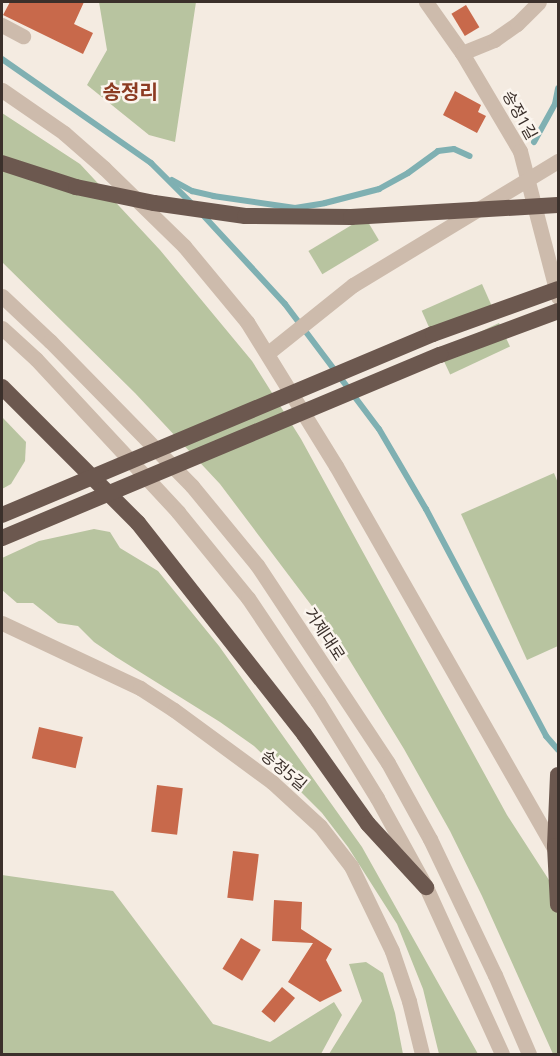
<!DOCTYPE html>
<meta charset="utf-8">
<style>
body{margin:0}
#map{position:relative;width:560px;height:1056px;overflow:hidden;background:#f4ebe1;font-family:"Noto Sans","Noto Sans KR",sans-serif}
div>[style]{position:absolute}
.green>*{inset:0;background:#b8c4a0;transform-origin:0 0}
.stream>*{height:6px;margin:-3px;padding:0 3px;transform-origin:3px;border-radius:3px;background:#7fb0b2}
.building>*{inset:0;background:#c8694b;transform-origin:0 0}
.minor>*{height:15px;margin:-7.5px;padding:0 7.5px;transform-origin:7.5px;border-radius:7.5px;background:#cdbbac}
.tertiary>*{height:15px;margin:-7.5px;padding:0 7.5px;transform-origin:7.5px;border-radius:7.5px;background:#cdbbac}
.trunk>*{height:16px;margin:-8px;padding:0 8px;transform-origin:8px;border-radius:8px;background:#6c584f}
.trunk-bridge>*{height:16px;margin:-8px;padding:0 8px;transform-origin:8px;border-radius:8px;background:#6c584f}
span{translate:-50% -50%;white-space:nowrap;text-align:center;line-height:1.15;-webkit-text-stroke:5px #fbf5ee;paint-order:stroke}
.street-label{font-size:16px;color:#3b302b}
.quarter-label{font-size:20px;color:#8c3b22;font-weight:700}
.frame{position:absolute;inset:0;border:3px solid #3b302b;pointer-events:none}
</style>
<div id="map">
<div class="green">
<i style="clip-path:polygon(99px 2px,196px 2px,175px 142px,149px 135px,87px 85px,107px 50px)"></i>
<i style="clip-path:polygon(2px 113px,80px 164px,160px 250px,252px 361px,301px 439px,507px 815px,558px 894px,558px 1054px,553px 1054px,482px 896px,450px 831px,404px 749px,336px 638px,220px 484px,135px 393px,2px 262px)"></i>
<i style="left:365px;top:217px;width:27px;height:66px;rotate:59deg"></i>
<i style="left:482px;top:284px;width:27px;height:66px;rotate:66deg"></i>
<i style="left:499px;top:323px;width:26px;height:66px;rotate:65deg"></i>
<i style="clip-path:polygon(2px 417px,26px 442px,25px 461px,11px 484px,2px 489px)"></i>
<i style="clip-path:polygon(554px 473px,558px 483px,558px 646px,527px 660px,461px 514px)"></i>
<i style="clip-path:polygon(94px 529px,110px 532px,120px 548px,158px 571px,219px 646px,362px 847px,478px 1054px,439px 1054px,423px 989px,397px 924px,348px 847px,322px 813px,285px 776px,254px 746px,220px 722px,116px 657px,94px 642px,78px 626px,58px 623px,33px 603px,17px 603px,2px 590px,2px 558px,39px 541px)"></i>
<i style="clip-path:polygon(2px 875px,113px 891px,213px 1024px,270px 1042px,334px 1002px,342px 1015px,321px 1054px,2px 1054px)"></i>
<i style="clip-path:polygon(366px 962px,383px 973px,395px 1013px,403px 1054px,329px 1054px,362px 1001px,349px 964px)"></i>
</div>
<div class="stream">
<i style="left:2px;top:59px;width:182px;rotate:34.9deg"></i>
<i style="left:151px;top:163px;width:59px;rotate:45deg"></i>
<i style="left:534px;top:142px;width:43px;rotate:-61.1deg"></i>
<i style="left:555px;top:104px;width:16px;rotate:-79deg"></i>
<i style="left:172px;top:180px;width:23px;rotate:29deg"></i>
<i style="left:192px;top:191px;width:22px;rotate:13deg"></i>
<i style="left:213px;top:196px;width:83px;rotate:8.3deg"></i>
<i style="left:295px;top:208px;width:30px;rotate:-9deg"></i>
<i style="left:325px;top:203px;width:56px;rotate:-14.5deg"></i>
<i style="left:379px;top:189px;width:33px;rotate:-29deg"></i>
<i style="left:408px;top:173px;width:37px;rotate:-36deg"></i>
<i style="left:438px;top:151px;width:16px;rotate:-7deg"></i>
<i style="left:454px;top:149px;width:17px;rotate:24deg"></i>
<i style="left:202px;top:214px;width:122px;rotate:47.3deg"></i>
<i style="left:285px;top:304px;width:156px;rotate:53.1deg"></i>
<i style="left:379px;top:429px;width:93px;rotate:59.6deg"></i>
<i style="left:426px;top:509px;width:257px;rotate:62.1deg"></i>
<i style="left:546px;top:736px;width:18px;rotate:49deg"></i>
</div>
<div class="building">
<i style="clip-path:polygon(10px 2px,84px 2px,74px 24px,93px 33px,83px 54px,3px 15px)"></i>
<i style="left:466px;top:5px;width:26px;height:17px;rotate:59deg"></i>
<i style="clip-path:polygon(455px 91px,481px 105px,478px 112px,486px 116px,477px 133px,443px 115px)"></i>
<i style="left:39px;top:727px;width:45px;height:32px;rotate:13deg"></i>
<i style="left:157px;top:785px;width:26px;height:47px;rotate:7deg"></i>
<i style="left:233px;top:851px;width:26px;height:47px;rotate:7deg"></i>
<i style="clip-path:polygon(274px 900px,302px 902px,301px 929px,332px 949px,326px 960px,342px 991px,320px 1002px,288px 982px,313px 943px,272px 941px)"></i>
<i style="left:241px;top:938px;width:23px;height:36px;rotate:31deg"></i>
<i style="left:282px;top:987px;width:17px;height:32px;rotate:40deg"></i>
</div>
<div class="minor">
<i style="left:426px;top:2px;width:62px;rotate:54.8deg"></i>
<i style="left:462px;top:53px;width:114px;rotate:59.4deg"></i>
<i style="left:520px;top:151px;width:151px;rotate:75.4deg"></i>
<i style="left:2px;top:25px;width:24px;rotate:28deg"></i>
<i style="left:462px;top:53px;width:35px;rotate:-22deg"></i>
<i style="left:494px;top:40px;width:28px;rotate:-35deg"></i>
<i style="left:517px;top:24px;width:31px;rotate:-45deg"></i>
<i style="left:268px;top:353px;width:109px;rotate:-38.7deg"></i>
<i style="left:353px;top:285px;width:240px;rotate:-31.2deg"></i>
</div>
<div class="tertiary">
<i style="left:2px;top:90px;width:75px;rotate:34.7deg"></i>
<i style="left:64px;top:133px;width:53px;rotate:41.2deg"></i>
<i style="left:104px;top:168px;width:112px;rotate:44.3deg"></i>
<i style="left:184px;top:246px;width:99px;rotate:50.3deg"></i>
<i style="left:247px;top:322px;width:169px;rotate:58.3deg"></i>
<i style="left:336px;top:466px;width:447px;rotate:60.3deg"></i>
<i style="left:2px;top:296px;width:66px;rotate:43.2deg"></i>
<i style="left:50px;top:341px;width:203px;rotate:45.6deg"></i>
<i style="left:192px;top:486px;width:102px;rotate:50.6deg"></i>
<i style="left:257px;top:565px;width:237px;rotate:56.5deg"></i>
<i style="left:388px;top:763px;width:87px;rotate:61.1deg"></i>
<i style="left:430px;top:839px;width:151px;rotate:64.5deg"></i>
<i style="left:495px;top:975px;width:86px;rotate:66.7deg"></i>
<i style="left:2px;top:328px;width:46px;rotate:42.4deg"></i>
<i style="left:36px;top:359px;width:209px;rotate:47.1deg"></i>
<i style="left:178px;top:512px;width:111px;rotate:50.9deg"></i>
<i style="left:248px;top:598px;width:125px;rotate:56.1deg"></i>
<i style="left:318px;top:702px;width:113px;rotate:58.4deg"></i>
<i style="left:377px;top:798px;width:102px;rotate:61.2deg"></i>
<i style="left:426px;top:887px;width:183px;rotate:65.5deg"></i>
<i style="left:2px;top:623px;width:153px;rotate:25.2deg"></i>
<i style="left:140px;top:688px;width:40px;rotate:32.9deg"></i>
<i style="left:174px;top:710px;width:122px;rotate:36.3deg"></i>
<i style="left:272px;top:782px;width:65px;rotate:42.5deg"></i>
<i style="left:320px;top:826px;width:51px;rotate:52.2deg"></i>
<i style="left:351px;top:866px;width:94px;rotate:64.2deg"></i>
<i style="left:392px;top:951px;width:53px;rotate:71.2deg"></i>
<i style="left:409px;top:1001px;width:55px;rotate:76.2deg"></i>
</div>
<div class="trunk">
<i style="left:440px;top:355px;width:126px;rotate:-20.4deg"></i>
<i style="left:2px;top:387px;width:192px;rotate:45deg"></i>
<i style="left:138px;top:523px;width:268px;rotate:51.8deg"></i>
<i style="left:304px;top:734px;width:110px;rotate:54.6deg"></i>
<i style="left:368px;top:824px;width:86px;rotate:47.4deg"></i>
</div>
<div class="trunk-bridge">
<i style="left:2px;top:163px;width:78px;rotate:18deg"></i>
<i style="left:76px;top:187px;width:80px;rotate:11.6deg"></i>
<i style="left:154px;top:203px;width:92px;rotate:8.1deg"></i>
<i style="left:245px;top:216px;width:106px;rotate:0.5deg"></i>
<i style="left:351px;top:217px;width:207px;rotate:-3.3deg"></i>
<i style="left:2px;top:515px;width:467px;rotate:-22.8deg"></i>
<i style="left:433px;top:334px;width:133px;rotate:-19.8deg"></i>
<i style="left:2px;top:538px;width:475px;rotate:-22.7deg"></i>
<i style="left:558px;top:775px;width:71px;rotate:92.4deg"></i>
<i style="left:555px;top:846px;width:59px;rotate:87.1deg"></i>
</div>
<div class="street-label">
<span style="left:520px;top:115px;rotate:61deg">송정1길</span>
<span style="left:325px;top:634px;rotate:57deg">거제대로</span>
<span style="left:284px;top:770px;rotate:40deg">송정5길</span>
</div>
<div class="quarter-label">
<span style="left:130px;top:91px">송정리</span>
</div>
<div class="frame"></div>
</div>
